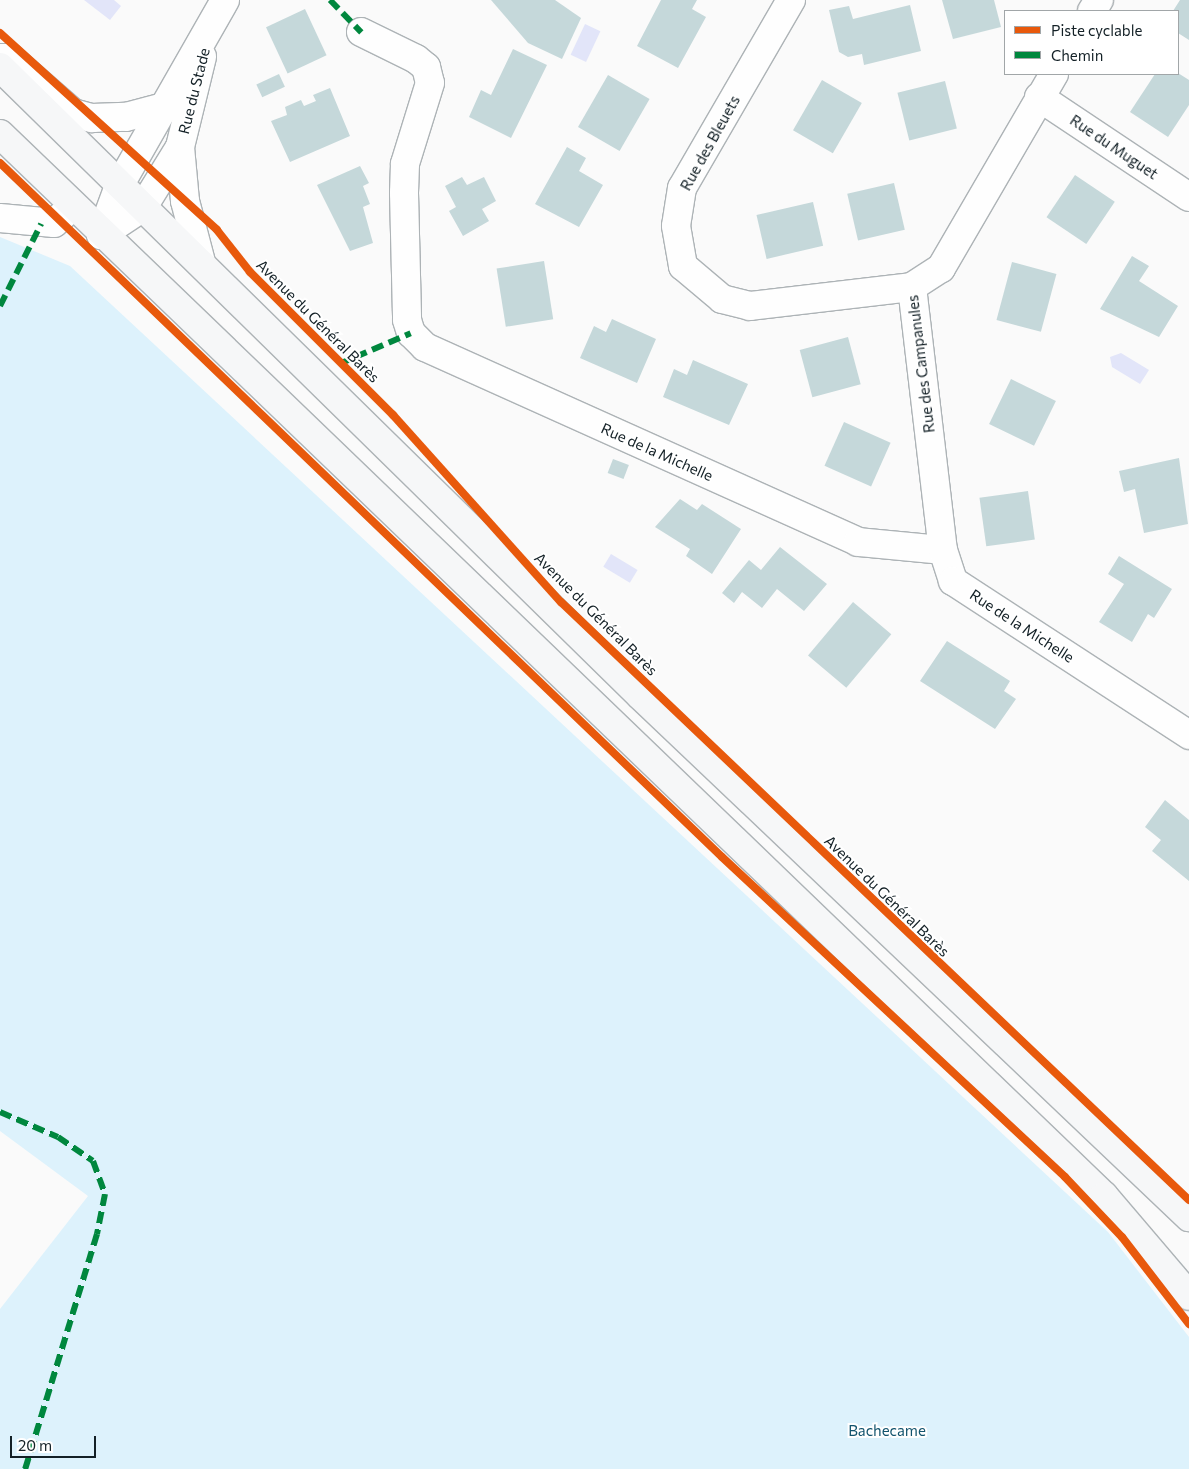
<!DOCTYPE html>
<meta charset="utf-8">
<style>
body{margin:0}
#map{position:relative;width:1189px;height:1469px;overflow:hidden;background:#fafafa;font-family:Commissioner,sans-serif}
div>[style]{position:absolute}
.green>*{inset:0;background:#ddf2fc}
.water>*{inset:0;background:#e2e5f9;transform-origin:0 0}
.building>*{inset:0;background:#c5d8da;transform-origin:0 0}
.roads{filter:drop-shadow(1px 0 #adb3b6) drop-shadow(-1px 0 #adb3b6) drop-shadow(0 1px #adb3b6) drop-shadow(0 -1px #adb3b6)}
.minor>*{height:28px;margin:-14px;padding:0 14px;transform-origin:14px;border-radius:14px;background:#fefefe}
.major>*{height:28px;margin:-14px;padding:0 14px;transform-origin:14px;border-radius:14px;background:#f6f7f8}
.quiet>*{height:6px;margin-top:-3px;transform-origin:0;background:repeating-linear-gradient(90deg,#00873e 0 12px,transparent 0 18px)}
.cycleway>*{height:8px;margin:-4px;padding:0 4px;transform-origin:4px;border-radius:4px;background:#e8590c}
span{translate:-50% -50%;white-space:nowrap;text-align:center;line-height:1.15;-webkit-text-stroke:4px #fff;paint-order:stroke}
.street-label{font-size:15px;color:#132026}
.park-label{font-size:15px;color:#13546d}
.legend{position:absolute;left:1004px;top:10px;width:175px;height:65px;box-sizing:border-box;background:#fff;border:1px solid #a1a6a8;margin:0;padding:6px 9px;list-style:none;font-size:15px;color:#132026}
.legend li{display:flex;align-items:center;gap:10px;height:25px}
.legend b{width:25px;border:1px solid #a1a6a8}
.scale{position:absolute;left:10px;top:1436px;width:86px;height:22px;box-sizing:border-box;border:2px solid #132026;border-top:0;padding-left:6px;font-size:15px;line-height:18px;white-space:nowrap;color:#132026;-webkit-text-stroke:4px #fff;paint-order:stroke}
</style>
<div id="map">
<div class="green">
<i style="clip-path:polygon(0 237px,70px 266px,1108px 1232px,1189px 1337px,1189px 1469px,0 1469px,0 1309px,88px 1196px,0 1131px)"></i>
</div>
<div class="water">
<i style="clip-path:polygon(84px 0,114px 0,121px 6px,110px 20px)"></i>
<i style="left:585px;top:24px;width:17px;height:34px;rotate:25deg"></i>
<i style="clip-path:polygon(1121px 353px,1149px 370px,1140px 384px,1112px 367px,1110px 357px)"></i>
<i style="left:611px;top:554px;width:31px;height:15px;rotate:31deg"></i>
</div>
<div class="building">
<i style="clip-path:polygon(491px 0,555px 0,581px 18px,562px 59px,528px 43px)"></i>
<i style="clip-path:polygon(661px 0,697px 0,692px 9px,706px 17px,678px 68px,637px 46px)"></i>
<i style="clip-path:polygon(942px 0,994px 0,1001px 27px,953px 39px)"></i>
<i style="clip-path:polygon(1180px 0,1189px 0,1189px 40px,1178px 33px,1178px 11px,1173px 11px)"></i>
<i style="clip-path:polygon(910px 5px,921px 51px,864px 65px,862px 54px,848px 57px,839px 52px,829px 10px,849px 6px,853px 19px)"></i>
<i style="left:305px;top:9px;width:51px;height:43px;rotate:65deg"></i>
<i style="clip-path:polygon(513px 49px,547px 65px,511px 138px,469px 117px,481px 90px,491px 95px)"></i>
<i style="clip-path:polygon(1178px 73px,1189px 80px,1189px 105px,1168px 137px,1130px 112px,1155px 74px)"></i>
<i style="left:279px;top:74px;width:14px;height:25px;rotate:65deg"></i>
<i style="left:608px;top:75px;width:48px;height:60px;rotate:30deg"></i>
<i style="left:822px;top:80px;width:46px;height:58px;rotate:30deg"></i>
<i style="left:945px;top:81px;width:49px;height:49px;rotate:76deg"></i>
<i style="clip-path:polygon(330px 88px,350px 136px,290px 162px,271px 121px,287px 115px,285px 107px,301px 100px,304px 106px,316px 101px,313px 95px)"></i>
<i style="clip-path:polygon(567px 147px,586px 158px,579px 171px,603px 185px,579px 227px,535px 204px)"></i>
<i style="clip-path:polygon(360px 166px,369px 183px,363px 186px,370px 204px,363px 207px,373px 243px,350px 251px,317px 185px)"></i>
<i style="left:1075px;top:175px;width:48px;height:51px;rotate:34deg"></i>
<i style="clip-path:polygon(462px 177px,467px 185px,484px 177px,496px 201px,482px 209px,489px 221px,463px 236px,449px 211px,456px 207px,445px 186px)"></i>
<i style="left:894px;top:183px;width:48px;height:48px;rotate:77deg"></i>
<i style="left:813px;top:202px;width:45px;height:58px;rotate:77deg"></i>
<i style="clip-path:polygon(1132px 256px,1149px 266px,1139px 281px,1178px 306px,1159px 337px,1100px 309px)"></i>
<i style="left:544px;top:261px;width:59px;height:48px;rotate:81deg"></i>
<i style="left:1012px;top:262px;width:46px;height:60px;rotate:15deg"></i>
<i style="clip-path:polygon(612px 319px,656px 339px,637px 383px,580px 358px,594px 326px,606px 332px)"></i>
<i style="left:848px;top:337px;width:49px;height:50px;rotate:75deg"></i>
<i style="clip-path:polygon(693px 360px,748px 384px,729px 425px,663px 397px,674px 369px,687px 375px)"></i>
<i style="left:1011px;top:379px;width:50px;height:50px;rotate:26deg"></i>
<i style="left:844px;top:422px;width:51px;height:48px;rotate:24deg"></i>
<i style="clip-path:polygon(1179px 458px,1188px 524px,1144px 533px,1135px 489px,1124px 492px,1119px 471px)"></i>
<i style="left:613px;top:459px;width:17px;height:15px;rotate:21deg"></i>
<i style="left:1028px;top:491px;width:49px;height:49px;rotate:82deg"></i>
<i style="clip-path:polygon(680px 499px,697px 510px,702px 504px,741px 529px,712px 574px,686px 556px,690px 549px,655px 527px)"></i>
<i style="clip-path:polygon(780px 547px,827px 584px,804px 611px,777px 589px,762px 608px,742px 592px,734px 603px,722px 593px,749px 560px,761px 570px)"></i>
<i style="clip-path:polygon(1119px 556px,1172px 589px,1154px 618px,1148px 614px,1132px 642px,1099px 622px,1124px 584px,1108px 574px)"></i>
<i style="left:853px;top:602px;width:50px;height:70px;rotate:40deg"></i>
<i style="clip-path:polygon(947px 641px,1010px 681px,1004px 691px,1016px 699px,995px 729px,920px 681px)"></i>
<i style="clip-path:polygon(1165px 800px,1189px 820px,1189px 881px,1152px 851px,1161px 840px,1145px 827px)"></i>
</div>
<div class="roads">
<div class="minor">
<i style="left:791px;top:0;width:217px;rotate:120.1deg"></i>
<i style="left:682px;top:188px;width:38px;rotate:99deg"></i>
<i style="left:676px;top:226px;width:41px;rotate:80.1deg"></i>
<i style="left:683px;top:266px;width:51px;rotate:40.2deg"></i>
<i style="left:722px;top:299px;width:29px;rotate:14deg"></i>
<i style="left:750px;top:306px;width:163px;rotate:-6.7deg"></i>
<i style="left:1092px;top:11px;width:13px;rotate:-58deg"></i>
<i style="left:361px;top:32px;width:61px;rotate:26.1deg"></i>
<i style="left:416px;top:59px;width:13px;rotate:39deg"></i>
<i style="left:426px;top:67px;width:16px;rotate:76deg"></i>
<i style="left:430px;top:83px;width:85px;rotate:107.2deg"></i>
<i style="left:405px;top:164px;width:29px;rotate:92deg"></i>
<i style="left:404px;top:193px;width:127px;rotate:88.6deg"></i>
<i style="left:407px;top:320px;width:14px;rotate:73deg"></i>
<i style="left:411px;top:333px;width:20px;rotate:45deg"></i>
<i style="left:425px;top:347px;width:475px;rotate:24.2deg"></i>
<i style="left:858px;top:542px;width:85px;rotate:5.4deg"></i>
<i style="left:0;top:58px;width:10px"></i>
<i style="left:10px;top:58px;width:84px;rotate:41.1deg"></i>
<i style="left:73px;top:113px;width:20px;rotate:15deg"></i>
<i style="left:92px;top:118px;width:34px;rotate:-2deg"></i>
<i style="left:126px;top:117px;width:35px;rotate:-15deg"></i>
<i style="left:1054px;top:74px;width:225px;rotate:120.2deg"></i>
<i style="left:941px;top:268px;width:35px;rotate:147deg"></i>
<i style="left:912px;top:287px;width:265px;rotate:83.3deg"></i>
<i style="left:943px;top:550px;width:33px;rotate:72deg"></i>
<i style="left:953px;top:581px;width:282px;rotate:33.1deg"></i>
<i style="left:1039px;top:97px;width:180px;rotate:33.7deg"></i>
<i style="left:0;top:218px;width:54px;rotate:5.3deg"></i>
<i style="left:54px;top:223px;width:24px;rotate:-42deg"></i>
<i style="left:101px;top:235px;width:52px;rotate:-69.8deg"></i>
<i style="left:119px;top:186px;width:214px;rotate:-60.3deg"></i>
<i style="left:101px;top:235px;width:50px;rotate:-33.7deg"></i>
<i style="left:143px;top:207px;width:70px;rotate:-58.3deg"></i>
<i style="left:201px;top:262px;width:63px;rotate:-104.7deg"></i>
<i style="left:185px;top:201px;width:54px;rotate:-95.3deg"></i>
<i style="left:180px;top:147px;width:93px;rotate:-76.3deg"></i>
</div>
<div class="major">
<i style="left:0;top:67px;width:897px;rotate:44.46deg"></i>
<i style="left:640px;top:695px;width:758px;rotate:43.56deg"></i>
<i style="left:0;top:134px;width:1532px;rotate:43.89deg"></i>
<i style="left:1104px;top:1196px;width:131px;rotate:49.6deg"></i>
</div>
</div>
<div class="quiet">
<i style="left:330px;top:0;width:45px;rotate:45.9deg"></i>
<i style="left:0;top:306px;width:92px;rotate:-63.4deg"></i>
<i style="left:339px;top:364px;width:78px;rotate:-23.3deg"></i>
<i style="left:0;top:1112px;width:63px;rotate:23.3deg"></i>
<i style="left:58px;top:1137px;width:42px;rotate:34.4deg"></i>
<i style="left:93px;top:1161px;width:35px;rotate:70deg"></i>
<i style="left:105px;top:1194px;width:41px;rotate:101.3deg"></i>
<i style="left:97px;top:1234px;width:246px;rotate:107deg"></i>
</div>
<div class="cycleway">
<i style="left:0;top:33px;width:293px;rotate:42.2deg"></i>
<i style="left:217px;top:230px;width:53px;rotate:51.8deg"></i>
<i style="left:250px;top:272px;width:202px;rotate:45deg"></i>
<i style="left:393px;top:415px;width:251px;rotate:48.1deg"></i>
<i style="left:561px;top:602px;width:867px;rotate:43.6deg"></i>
<i style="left:0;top:163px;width:1001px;rotate:43.87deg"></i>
<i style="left:722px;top:857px;width:469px;rotate:43deg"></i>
<i style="left:1065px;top:1177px;width:83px;rotate:46.5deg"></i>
<i style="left:1122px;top:1237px;width:110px;rotate:52.4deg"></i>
</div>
<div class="street-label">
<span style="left:194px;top:91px;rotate:-76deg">Rue du Stade</span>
<span style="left:710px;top:143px;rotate:-61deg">Rue des Bleuets</span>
<span style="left:1114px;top:147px;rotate:34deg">Rue du Muguet</span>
<span style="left:318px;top:321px;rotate:45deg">Avenue du Général Barès</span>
<span style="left:921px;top:364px;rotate:-97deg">Rue des Campanules</span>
<span style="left:657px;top:452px;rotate:24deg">Rue de la Michelle</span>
<span style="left:596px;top:614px;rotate:45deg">Avenue du Général Barès</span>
<span style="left:1022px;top:626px;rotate:33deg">Rue de la Michelle</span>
<span style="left:887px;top:896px;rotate:44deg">Avenue du Général Barès</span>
</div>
<div class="park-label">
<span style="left:887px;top:1431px">Bachecame</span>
</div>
<ul class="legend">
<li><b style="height:6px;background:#e8590c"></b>Piste cyclable</li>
<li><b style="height:6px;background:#00873e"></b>Chemin</li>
</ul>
<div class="scale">20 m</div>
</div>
